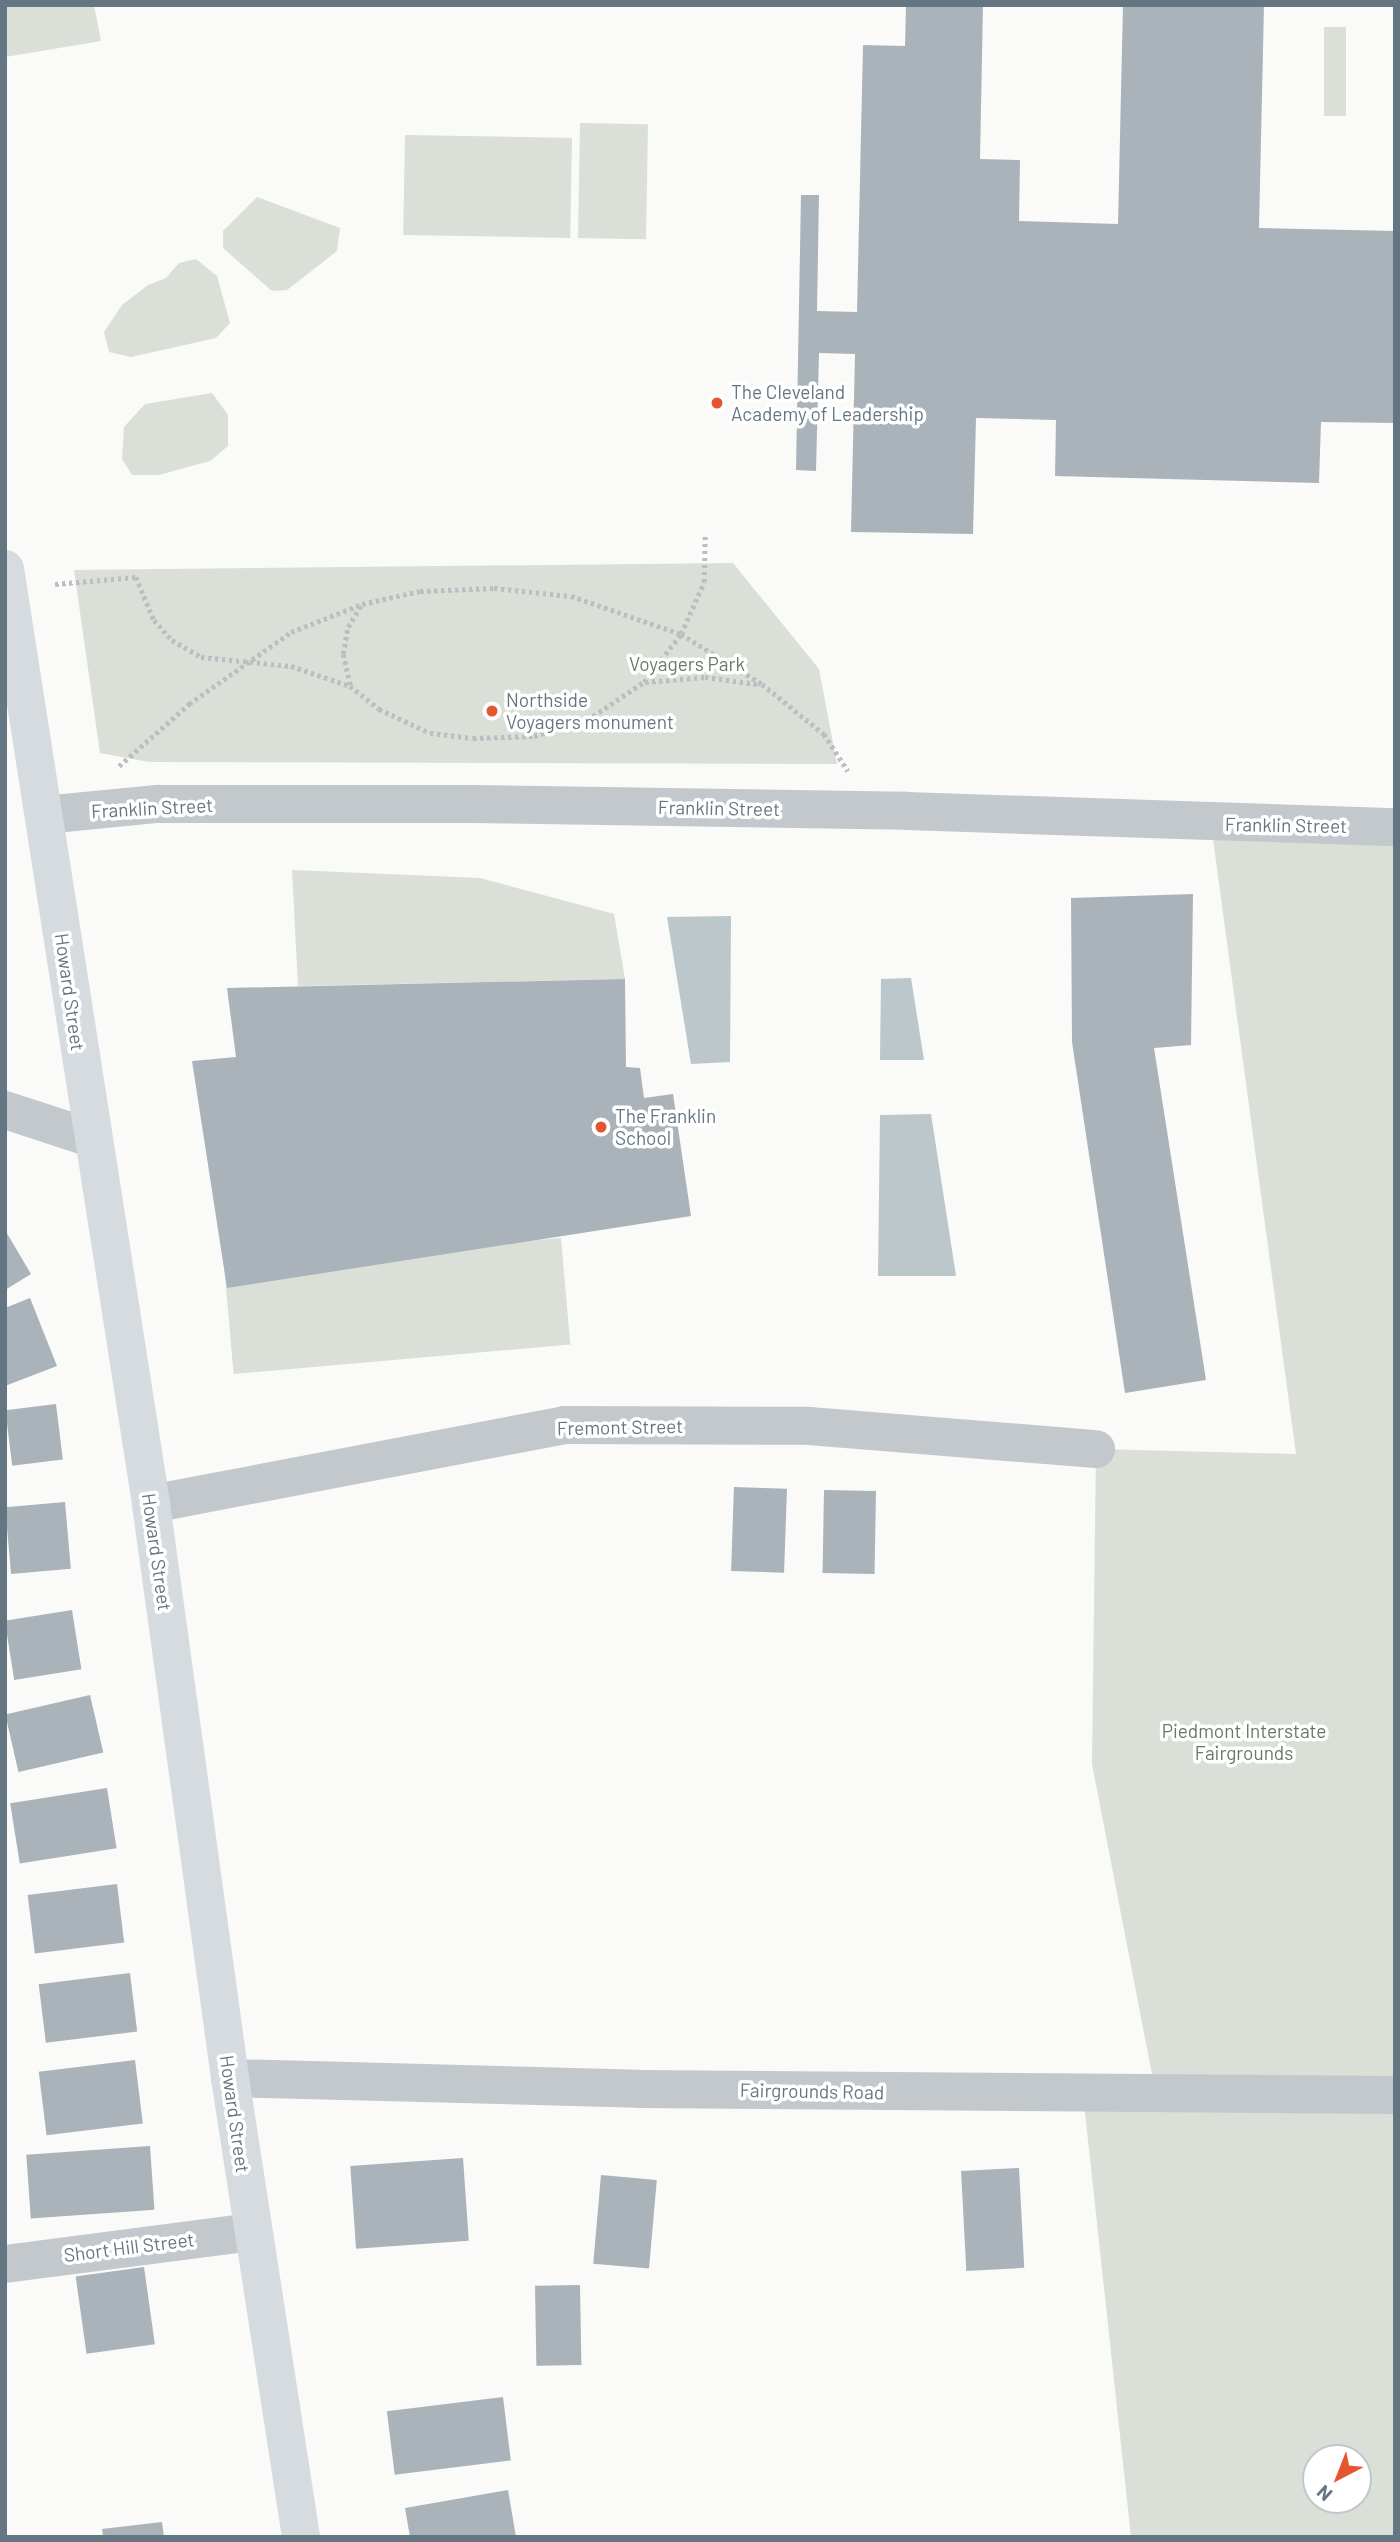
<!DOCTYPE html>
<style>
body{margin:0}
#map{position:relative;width:1400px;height:2542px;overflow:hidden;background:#fafaf8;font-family:Barlow,sans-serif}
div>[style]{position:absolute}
.green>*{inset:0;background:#dadfd7;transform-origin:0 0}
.water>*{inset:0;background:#bbc7cb}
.building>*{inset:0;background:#aab3b9;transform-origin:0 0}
.path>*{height:4.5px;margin-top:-2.25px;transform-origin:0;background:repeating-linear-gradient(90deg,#bbbfc2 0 3.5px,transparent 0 7px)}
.street>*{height:38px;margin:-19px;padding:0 19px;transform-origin:19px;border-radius:19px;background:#c3c8cc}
.secondary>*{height:38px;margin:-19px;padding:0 19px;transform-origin:19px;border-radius:19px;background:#d6dbdf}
.dots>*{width:19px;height:19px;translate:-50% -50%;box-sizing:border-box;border:4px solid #fff;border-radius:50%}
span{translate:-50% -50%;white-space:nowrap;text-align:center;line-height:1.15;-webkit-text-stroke:7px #fff;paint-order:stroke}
.poi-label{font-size:19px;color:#657683}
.left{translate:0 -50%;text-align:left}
.park-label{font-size:19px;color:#687a64}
.street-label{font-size:19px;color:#657683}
.frame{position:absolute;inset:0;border:7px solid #657683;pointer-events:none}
.north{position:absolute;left:1302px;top:2444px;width:70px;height:70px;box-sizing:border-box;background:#fff;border:2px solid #c1c8cd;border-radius:50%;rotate:222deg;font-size:19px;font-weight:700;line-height:28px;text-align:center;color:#657683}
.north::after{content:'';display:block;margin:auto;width:24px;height:32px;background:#e4572e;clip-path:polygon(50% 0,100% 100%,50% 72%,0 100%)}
</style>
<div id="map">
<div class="green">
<i style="clip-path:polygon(5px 5px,94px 5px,101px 41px,5px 57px)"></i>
<i style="left:1324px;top:27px;width:22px;height:89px"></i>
<i style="left:580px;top:123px;width:68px;height:115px;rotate:1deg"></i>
<i style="left:405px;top:135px;width:167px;height:100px;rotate:1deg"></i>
<i style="clip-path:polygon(257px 197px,340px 228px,337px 251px,287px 290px,272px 291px,223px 248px,223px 231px)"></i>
<i style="clip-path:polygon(196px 259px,217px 276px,230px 323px,216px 338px,131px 357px,109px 352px,104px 332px,122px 305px,148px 285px,166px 278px,179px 263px)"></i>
<i style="clip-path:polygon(212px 393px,228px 415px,228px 446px,210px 461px,159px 475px,132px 475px,122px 459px,124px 427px,145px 404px)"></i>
<i style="clip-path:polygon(733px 563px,819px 669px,837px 764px,149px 762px,100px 753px,74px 570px)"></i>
<i style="clip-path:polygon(evenodd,1211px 824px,1395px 827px,1395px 2537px,1131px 2537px,1083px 2094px,1156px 2095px,1092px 1764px,1096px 1449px,1296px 1454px,1211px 824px,1316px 2458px,1358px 2458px,1358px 2500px,1316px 2500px,1316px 2458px)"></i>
<i style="clip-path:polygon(292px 870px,480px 878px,614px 914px,625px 979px,298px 986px)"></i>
<i style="left:561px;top:1238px;width:107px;height:338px;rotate:85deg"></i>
</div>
<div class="water">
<i style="clip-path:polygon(731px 916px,730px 1062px,691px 1064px,667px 917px)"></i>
<i style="clip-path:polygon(911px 978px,924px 1060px,880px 1060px,881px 979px)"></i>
<i style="clip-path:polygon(931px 1114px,956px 1276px,878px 1276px,880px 1115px)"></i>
</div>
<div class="building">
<i style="clip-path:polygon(906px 5px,983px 5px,980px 159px,1020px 160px,1019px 221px,1118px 224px,1123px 5px,1264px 5px,1259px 228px,1395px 231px,1395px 423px,1321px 422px,1319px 483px,1055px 476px,1056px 420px,976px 418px,973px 534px,851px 532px,855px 354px,819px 353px,816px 471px,796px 470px,801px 195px,819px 195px,817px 311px,857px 312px,863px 45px,905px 46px)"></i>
<i style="clip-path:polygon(1193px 894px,1191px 1045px,1154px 1048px,1206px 1380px,1125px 1393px,1072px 1042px,1071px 898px)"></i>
<i style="clip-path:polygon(625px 979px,626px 1067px,640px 1068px,644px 1098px,673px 1094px,691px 1216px,227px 1288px,192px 1061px,236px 1057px,227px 988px)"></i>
<i style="clip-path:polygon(5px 1230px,31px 1274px,5px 1290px)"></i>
<i style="clip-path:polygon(30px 1298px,57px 1366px,5px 1386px,5px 1308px)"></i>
<i style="left:56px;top:1404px;width:56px;height:51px;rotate:83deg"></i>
<i style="left:734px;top:1487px;width:53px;height:84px;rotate:2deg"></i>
<i style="left:824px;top:1490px;width:52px;height:83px;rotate:1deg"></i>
<i style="left:65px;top:1502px;width:67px;height:60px;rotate:85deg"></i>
<i style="left:72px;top:1610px;width:60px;height:68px;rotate:81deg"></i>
<i style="left:90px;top:1695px;width:59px;height:87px;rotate:77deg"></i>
<i style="left:107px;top:1788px;width:61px;height:98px;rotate:81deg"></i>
<i style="left:117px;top:1884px;width:59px;height:90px;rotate:83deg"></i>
<i style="left:130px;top:1973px;width:59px;height:92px;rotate:83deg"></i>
<i style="left:135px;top:2060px;width:64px;height:97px;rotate:83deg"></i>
<i style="left:150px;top:2146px;width:64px;height:124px;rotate:86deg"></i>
<i style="left:463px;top:2158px;width:83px;height:113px;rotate:86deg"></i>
<i style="left:1019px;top:2168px;width:100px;height:58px;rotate:87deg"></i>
<i style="left:601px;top:2175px;width:56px;height:89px;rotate:5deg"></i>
<i style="left:144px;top:2267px;width:78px;height:69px;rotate:82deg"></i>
<i style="left:580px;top:2285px;width:80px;height:45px;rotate:89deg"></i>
<i style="left:503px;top:2397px;width:64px;height:117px;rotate:83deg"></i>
<i style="clip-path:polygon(508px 2490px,516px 2537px,410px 2537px,405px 2508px)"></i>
<i style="clip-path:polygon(162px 2522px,164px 2537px,103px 2537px,102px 2529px)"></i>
</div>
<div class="path">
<i style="left:55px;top:584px;width:81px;rotate:-4.9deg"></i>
<i style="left:136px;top:577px;width:47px;rotate:67.3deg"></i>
<i style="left:154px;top:620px;width:27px;rotate:48deg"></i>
<i style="left:172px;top:640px;width:34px;rotate:30deg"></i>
<i style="left:201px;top:657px;width:90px;rotate:5.7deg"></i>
<i style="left:291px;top:666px;width:62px;rotate:18.7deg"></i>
<i style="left:350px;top:686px;width:37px;rotate:38deg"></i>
<i style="left:379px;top:709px;width:56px;rotate:25.2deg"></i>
<i style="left:430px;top:733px;width:43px;rotate:6.6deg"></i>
<i style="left:473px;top:738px;width:61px;rotate:-1.9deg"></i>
<i style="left:534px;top:736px;width:55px;rotate:-16.8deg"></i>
<i style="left:587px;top:720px;width:69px;rotate:-33.7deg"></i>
<i style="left:644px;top:682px;width:61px;rotate:-52.4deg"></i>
<i style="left:681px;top:634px;width:57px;rotate:-66.1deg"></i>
<i style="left:704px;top:582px;width:49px;rotate:-88.8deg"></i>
<i style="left:645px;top:682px;width:60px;rotate:-4.8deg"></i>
<i style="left:705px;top:677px;width:53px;rotate:7.5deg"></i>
<i style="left:350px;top:685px;width:32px;rotate:-103deg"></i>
<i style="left:343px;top:654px;width:27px;rotate:-80deg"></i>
<i style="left:348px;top:627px;width:27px;rotate:-59deg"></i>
<i style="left:119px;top:766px;width:94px;rotate:-41.5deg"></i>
<i style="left:189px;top:704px;width:125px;rotate:-35.2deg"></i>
<i style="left:291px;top:632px;width:76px;rotate:-21.5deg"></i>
<i style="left:362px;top:604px;width:59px;rotate:-12.6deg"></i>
<i style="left:420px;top:591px;width:74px;rotate:-2.3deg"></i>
<i style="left:494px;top:588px;width:77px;rotate:5.9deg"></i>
<i style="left:571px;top:596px;width:116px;rotate:19.1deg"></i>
<i style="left:681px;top:634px;width:95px;rotate:31.7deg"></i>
<i style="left:762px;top:684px;width:80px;rotate:38.9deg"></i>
<i style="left:824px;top:734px;width:44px;rotate:57deg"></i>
</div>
<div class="street">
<i style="left:44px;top:815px;width:114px;rotate:-5.6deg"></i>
<i style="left:157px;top:804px;width:315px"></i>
<i style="left:472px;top:804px;width:435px;rotate:0.9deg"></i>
<i style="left:907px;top:811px;width:488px;rotate:1.9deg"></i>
<i style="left:5px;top:1110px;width:90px;rotate:18deg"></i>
<i style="left:151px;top:1504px;width:420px;rotate:-10.8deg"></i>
<i style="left:564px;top:1425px;width:245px;rotate:0.2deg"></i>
<i style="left:809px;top:1426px;width:288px;rotate:4.6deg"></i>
<i style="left:230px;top:2078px;width:409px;rotate:1.5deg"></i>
<i style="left:639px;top:2089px;width:756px;rotate:0.45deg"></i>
<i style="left:5px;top:2264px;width:250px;rotate:-7.4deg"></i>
</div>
<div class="secondary">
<i style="left:5px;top:569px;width:946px;rotate:81.12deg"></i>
<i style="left:151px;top:1504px;width:579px;rotate:82.16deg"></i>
<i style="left:230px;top:2078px;width:464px;rotate:81.2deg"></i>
</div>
<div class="dots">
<i style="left:717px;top:403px;background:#e4572e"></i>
<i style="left:492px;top:711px;background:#e4572e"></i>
<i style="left:601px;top:1127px;background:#e4572e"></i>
</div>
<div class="poi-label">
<span class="left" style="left:731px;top:403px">The Cleveland<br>Academy of Leadership</span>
<span class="left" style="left:506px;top:711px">Northside<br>Voyagers monument</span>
<span class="left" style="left:615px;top:1127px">The Franklin<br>School</span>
</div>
<div class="park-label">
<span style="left:687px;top:664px">Voyagers Park</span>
<span style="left:1244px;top:1742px">Piedmont Interstate<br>Fairgrounds</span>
</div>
<div class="street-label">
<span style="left:152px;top:808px;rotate:-3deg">Franklin Street</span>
<span style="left:719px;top:808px;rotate:1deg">Franklin Street</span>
<span style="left:1286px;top:825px;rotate:1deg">Franklin Street</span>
<span style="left:70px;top:992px;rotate:82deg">Howard Street</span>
<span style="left:620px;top:1427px;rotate:-1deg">Fremont Street</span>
<span style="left:157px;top:1552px;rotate:82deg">Howard Street</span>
<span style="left:812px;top:2091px;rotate:1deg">Fairgrounds Road</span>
<span style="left:235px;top:2114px;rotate:82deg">Howard Street</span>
<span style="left:129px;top:2247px;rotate:-7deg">Short Hill Street</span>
</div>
<div class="frame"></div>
<div class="north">N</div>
</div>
